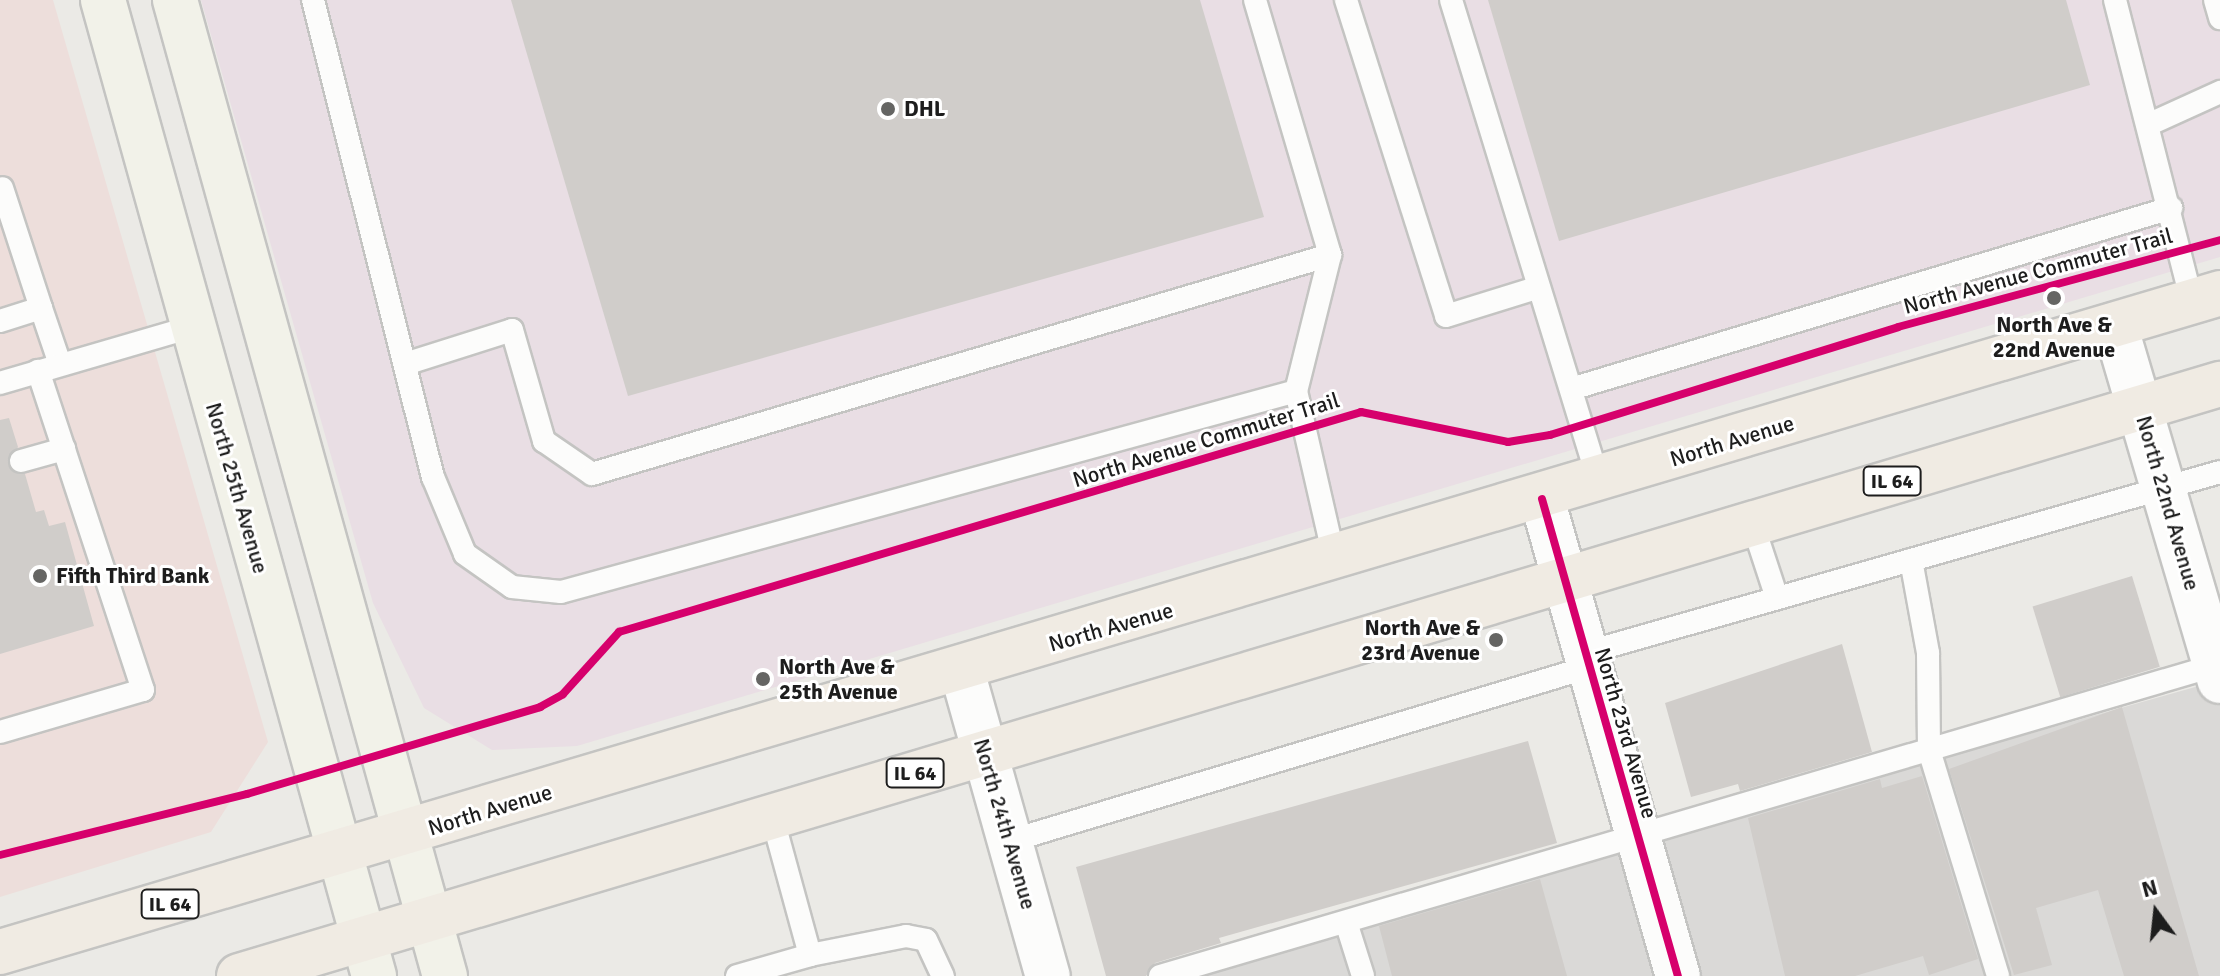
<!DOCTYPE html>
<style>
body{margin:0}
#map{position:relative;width:2220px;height:976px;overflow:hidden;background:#ebeae6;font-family:Signika,sans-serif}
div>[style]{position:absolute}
.residential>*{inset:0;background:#dad9d7}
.commercial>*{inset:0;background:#eddedb}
.industrial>*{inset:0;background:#e9dee4}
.building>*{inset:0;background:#d0cdca;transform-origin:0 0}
.roads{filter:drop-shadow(2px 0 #c4c4c2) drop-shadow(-2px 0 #c4c4c2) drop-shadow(0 2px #c4c4c2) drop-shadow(0 -2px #c4c4c2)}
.lane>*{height:22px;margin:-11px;padding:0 11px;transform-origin:11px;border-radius:11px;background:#fcfcfb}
.street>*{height:44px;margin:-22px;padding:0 22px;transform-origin:22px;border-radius:22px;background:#fcfcfb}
.secondary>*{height:44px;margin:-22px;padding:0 22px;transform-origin:22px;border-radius:22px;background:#f2f2e9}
.primary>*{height:44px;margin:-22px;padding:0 22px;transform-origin:22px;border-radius:22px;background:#f0ebe3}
.cycleway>*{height:8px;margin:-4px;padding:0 4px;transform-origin:4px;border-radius:4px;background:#d6006c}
.dots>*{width:22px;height:22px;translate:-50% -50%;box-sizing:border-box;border:4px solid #fff;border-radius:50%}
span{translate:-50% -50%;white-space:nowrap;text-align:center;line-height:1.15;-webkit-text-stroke:6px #fff;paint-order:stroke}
.shield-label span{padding:2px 6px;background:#fff;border:2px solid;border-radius:6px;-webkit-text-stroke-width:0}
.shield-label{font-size:20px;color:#1d1d1d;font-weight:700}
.poi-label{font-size:22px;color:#1d1d1d;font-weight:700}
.left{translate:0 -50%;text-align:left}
.right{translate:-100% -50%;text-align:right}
.street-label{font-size:22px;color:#1d1d1d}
.north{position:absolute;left:2116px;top:872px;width:80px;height:80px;-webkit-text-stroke:6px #fff;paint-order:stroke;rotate:345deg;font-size:22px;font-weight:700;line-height:32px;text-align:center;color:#1d1d1d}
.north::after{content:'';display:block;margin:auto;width:28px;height:36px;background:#1d1d1d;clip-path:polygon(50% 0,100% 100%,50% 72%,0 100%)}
</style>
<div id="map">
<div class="residential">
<i style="clip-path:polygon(2220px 680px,2220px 976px,1172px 976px)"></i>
</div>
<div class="commercial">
<i style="clip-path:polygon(0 0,53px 0,268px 742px,211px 832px,0 897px)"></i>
</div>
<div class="industrial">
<i style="clip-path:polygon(201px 0,2220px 0,2220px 257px,577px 746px,492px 750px,424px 708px,373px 603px)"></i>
</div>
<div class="building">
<i style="clip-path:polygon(511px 0,1200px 0,1264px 217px,628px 396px)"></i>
<i style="clip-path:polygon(1488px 0,2066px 0,2090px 85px,1559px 241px)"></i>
<i style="clip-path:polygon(9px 418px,18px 447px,8px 465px,25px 474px,36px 512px,44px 510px,49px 526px,65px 522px,94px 626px,0 654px,0 420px)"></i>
<i style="left:2132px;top:576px;width:95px;height:104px;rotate:73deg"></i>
<i style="clip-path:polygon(1842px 644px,1872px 752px,1740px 791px,1738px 784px,1691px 797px,1665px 703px)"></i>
<i style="clip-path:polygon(2122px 707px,2199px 976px,2124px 976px,2098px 890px,2036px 908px,2052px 965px,2014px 975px,1949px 769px)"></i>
<i style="clip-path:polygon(1528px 741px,1557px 843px,1219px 938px,1221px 943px,1155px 963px,1146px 976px,1106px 976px,1076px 867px)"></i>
<i style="clip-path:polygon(1922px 776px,1978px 959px,1929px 975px,1923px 956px,1855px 976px,1785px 976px,1748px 818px,1880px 779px,1882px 788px)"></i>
<i style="clip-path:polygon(1540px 879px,1567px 976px,1392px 976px,1379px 926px)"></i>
</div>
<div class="roads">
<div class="lane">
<i style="left:313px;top:0;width:492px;rotate:75.9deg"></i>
<i style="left:433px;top:477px;width:83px;rotate:67.4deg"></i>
<i style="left:465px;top:554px;width:57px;rotate:35.1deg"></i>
<i style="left:512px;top:587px;width:49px;rotate:5.8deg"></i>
<i style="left:561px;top:592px;width:762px;rotate:-15.29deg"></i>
<i style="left:1255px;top:0;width:266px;rotate:73.6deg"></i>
<i style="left:1330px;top:255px;width:140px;rotate:104deg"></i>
<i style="left:1296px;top:391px;width:174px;rotate:77.1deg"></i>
<i style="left:1346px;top:0;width:331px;rotate:72.4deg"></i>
<i style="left:1446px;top:316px;width:97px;rotate:-17.3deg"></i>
<i style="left:1451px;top:0;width:504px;rotate:72.93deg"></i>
<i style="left:2115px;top:0;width:312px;rotate:75.7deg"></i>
<i style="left:2215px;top:0;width:19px;rotate:74deg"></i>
<i style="left:2152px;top:123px;width:75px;rotate:-24.5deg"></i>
<i style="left:41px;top:308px;width:59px;rotate:71.3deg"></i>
<i style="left:0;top:321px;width:43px;rotate:-17.6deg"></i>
<i style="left:41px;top:308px;width:126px;rotate:-108deg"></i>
<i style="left:405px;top:364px;width:112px;rotate:-17.6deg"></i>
<i style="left:512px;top:330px;width:116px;rotate:73.9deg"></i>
<i style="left:544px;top:441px;width:58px;rotate:34.5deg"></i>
<i style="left:592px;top:474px;width:770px;rotate:-16.53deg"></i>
<i style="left:0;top:383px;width:200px;rotate:-16.3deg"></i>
<i style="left:1571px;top:389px;width:627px;rotate:-16.79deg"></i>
<i style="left:21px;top:461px;width:45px;rotate:-15.6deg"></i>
<i style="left:1752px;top:522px;width:80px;rotate:71.8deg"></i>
<i style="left:1911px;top:560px;width:95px;rotate:79.6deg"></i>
<i style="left:1928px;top:653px;width:97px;rotate:89.4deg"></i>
<i style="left:1929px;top:750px;width:236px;rotate:73deg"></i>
<i style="left:1585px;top:653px;width:660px;rotate:-15.91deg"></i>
<i style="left:0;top:732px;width:149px;rotate:-16.4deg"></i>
<i style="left:143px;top:690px;width:336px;rotate:-108.2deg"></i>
<i style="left:1010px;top:841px;width:605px;rotate:-16.73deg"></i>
<i style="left:1346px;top:922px;width:57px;rotate:72.5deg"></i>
<i style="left:810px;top:955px;width:98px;rotate:-11.2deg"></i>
<i style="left:906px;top:936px;width:20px;rotate:11deg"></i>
<i style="left:926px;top:940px;width:40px;rotate:65deg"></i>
<i style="left:737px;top:976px;width:76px;rotate:-16deg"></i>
<i style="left:810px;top:955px;width:144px;rotate:-105.3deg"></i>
<i style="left:1160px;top:976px;width:1105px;rotate:-16.4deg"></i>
</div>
<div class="street">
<i style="left:2115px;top:325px;width:371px;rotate:73.6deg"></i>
<i style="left:1542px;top:499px;width:496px;rotate:74.1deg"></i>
<i style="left:962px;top:671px;width:317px;rotate:74.3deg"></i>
</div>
<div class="secondary">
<i style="left:103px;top:0;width:1013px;rotate:74.48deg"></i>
<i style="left:175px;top:0;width:1013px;rotate:74.54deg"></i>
</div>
<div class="primary">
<i style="left:0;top:952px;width:2316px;rotate:-16.53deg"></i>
<i style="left:239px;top:976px;width:2068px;rotate:-16.64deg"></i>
</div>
</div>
<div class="cycleway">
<i style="left:1542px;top:499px;width:496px;rotate:74.1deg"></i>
<i style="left:0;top:855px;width:254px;rotate:-13.9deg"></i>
<i style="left:247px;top:794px;width:306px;rotate:-16.5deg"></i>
<i style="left:540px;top:707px;width:26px;rotate:-29deg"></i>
<i style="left:563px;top:694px;width:84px;rotate:-47.9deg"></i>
<i style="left:619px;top:632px;width:774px;rotate:-16.51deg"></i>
<i style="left:1361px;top:412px;width:150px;rotate:11.5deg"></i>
<i style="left:1508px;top:442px;width:43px;rotate:-9.5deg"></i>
<i style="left:1550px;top:435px;width:364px;rotate:-17.2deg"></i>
<i style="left:1898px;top:327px;width:334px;rotate:-15.1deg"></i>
</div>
<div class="dots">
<i style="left:888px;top:109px;background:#656563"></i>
<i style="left:2054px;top:298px;background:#656563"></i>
<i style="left:40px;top:576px;background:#656563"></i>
<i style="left:1496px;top:640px;background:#656563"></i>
<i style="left:763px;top:679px;background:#656563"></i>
</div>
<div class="shield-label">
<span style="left:1892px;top:481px">IL 64</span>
<span style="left:915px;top:773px">IL 64</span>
<span style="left:170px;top:904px">IL 64</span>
</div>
<div class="poi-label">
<span class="left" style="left:904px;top:109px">DHL</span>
<span style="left:2054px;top:337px">North Ave &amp;<br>22nd Avenue</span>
<span class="left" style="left:56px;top:576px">Fifth Third Bank</span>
<span class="right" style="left:1480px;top:640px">North Ave &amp;<br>23rd Avenue</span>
<span class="left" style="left:779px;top:679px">North Ave &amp;<br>25th Avenue</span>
</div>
<div class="street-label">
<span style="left:2038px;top:271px;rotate:-15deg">North Avenue Commuter Trail</span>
<span style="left:1206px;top:440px;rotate:-17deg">North Avenue Commuter Trail</span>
<span style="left:1732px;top:441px;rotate:-17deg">North Avenue</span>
<span style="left:237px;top:488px;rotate:74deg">North 25th Avenue</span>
<span style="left:2168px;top:503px;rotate:74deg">North 22nd Avenue</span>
<span style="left:1111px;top:627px;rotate:-16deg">North Avenue</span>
<span style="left:1626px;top:733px;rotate:74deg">North 23rd Avenue</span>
<span style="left:490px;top:810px;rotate:-17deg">North Avenue</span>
<span style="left:1005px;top:824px;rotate:74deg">North 24th Avenue</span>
</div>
<div class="north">N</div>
</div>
